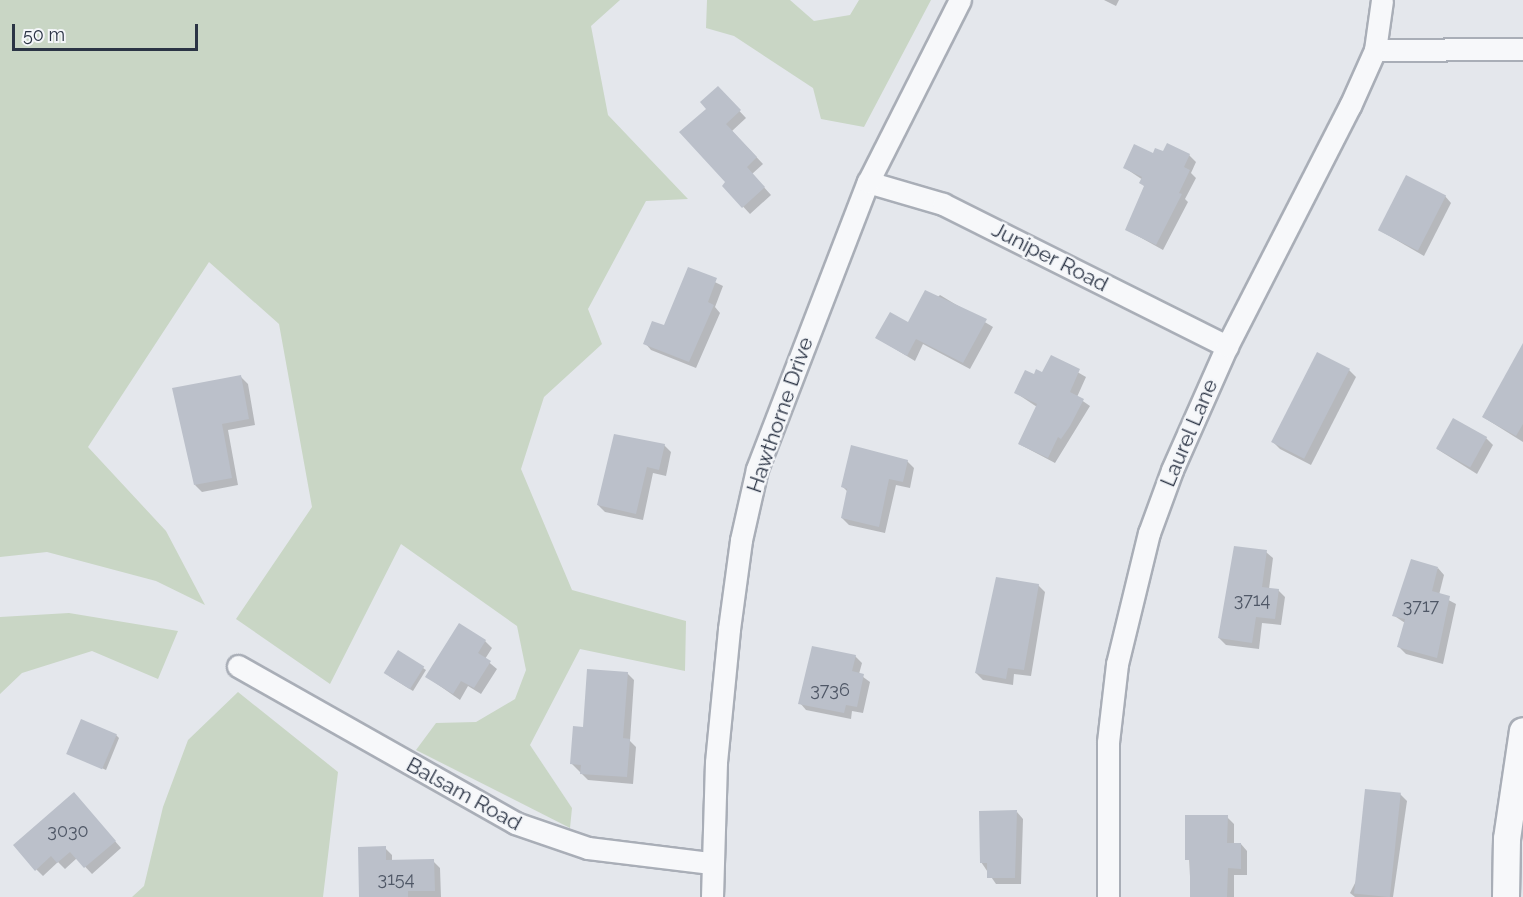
<!DOCTYPE html>
<style>
body{margin:0}
#map{position:relative;width:1523px;height:897px;overflow:hidden;background:#e4e7ec;font-family:Raleway,sans-serif}
div>[style]{position:absolute}
.green>*{inset:0;background:#c9d6c5}
.shadow>*{inset:0;background:#0003}
.building>*{inset:0;background:#bbc0ca;transform-origin:0 0}
.roads{filter:drop-shadow(2px 0 #a9aeb7) drop-shadow(-2px 0 #a9aeb7) drop-shadow(0 2px #a9aeb7) drop-shadow(0 -2px #a9aeb7)}
.minor>*{height:21px;margin:-10.5px;padding:0 10.5px;transform-origin:10.5px;border-radius:10.5px;background:#f7f8fa}
.tertiary>*{height:26px;margin:-13px;padding:0 13px;transform-origin:13px;border-radius:13px;background:#f7f8fa}
span{translate:-50% -50%;white-space:nowrap;text-align:center;line-height:1.15;-webkit-text-stroke:4.5px #f4f6f9;paint-order:stroke}
.number-label{font-size:18px;color:#4f5766}
.number-label span{-webkit-text-stroke-width:0}
.street-label{font-size:21px;color:#2b3445}
.scale{position:absolute;left:12px;top:24px;width:186px;height:27px;box-sizing:border-box;border:3px solid #2b3445;border-top:0;padding-left:8px;font-size:18px;line-height:21px;white-space:nowrap;color:#2b3445;-webkit-text-stroke:4px #f4f6f9;paint-order:stroke}
</style>
<div id="map">
<div class="green">
<i style="clip-path:polygon(0 0,620px 0,591px 26px,608px 115px,688px 199px,646px 201px,588px 309px,602px 344px,544px 397px,521px 469px,572px 590px,686px 621px,685px 671px,580px 649px,530px 745px,572px 808px,570px 828px,416px 750px,436px 723px,476px 722px,515px 699px,526px 670px,517px 626px,401px 544px,330px 684px,236px 619px,312px 507px,279px 324px,209px 262px,88px 447px,166px 531px,205px 605px,156px 581px,47px 552px,0 557px)"></i>
<i style="clip-path:polygon(707px 0,790px 0,814px 21px,850px 15px,859px 0,931px 0,864px 127px,821px 119px,813px 88px,734px 36px,706px 28px)"></i>
<i style="clip-path:polygon(69px 613px,178px 631px,158px 679px,92px 651px,22px 673px,0 694px,0 617px)"></i>
<i style="clip-path:polygon(238px 692px,338px 772px,323px 897px,132px 897px,144px 886px,163px 807px,188px 740px)"></i>
</div>
<div class="shadow">
<i style="clip-path:polygon(1104px 0,1119px 0,1116px 6px)"></i>
<i style="clip-path:polygon(718px 88px,746px 118px,732px 131px,763px 164px,752px 174px,771px 195px,750px 214px,724px 186px,728px 182px,708px 109px)"></i>
<i style="clip-path:polygon(1154px 155px,1189px 155px,1196px 162px,1191px 173px,1196px 178px,1185px 199px,1188px 202px,1163px 250px,1127px 230px,1145px 187px,1143px 180px,1125px 168px)"></i>
<i style="clip-path:polygon(1445px 196px,1451px 203px,1424px 256px,1379px 230px)"></i>
<i style="clip-path:polygon(688px 269px,723px 286px,715px 307px,720px 313px,696px 368px,651px 350px,645px 343px,665px 327px)"></i>
<i style="clip-path:polygon(940px 295px,993px 327px,970px 369px,923px 344px,915px 361px,877px 338px,909px 324px)"></i>
<i style="clip-path:polygon(1523px 346px,1523px 442px,1483px 417px)"></i>
<i style="clip-path:polygon(1051px 357px,1086px 377px,1077px 397px,1090px 406px,1055px 463px,1019px 444px,1037px 407px,1016px 393px,1043px 374px)"></i>
<i style="clip-path:polygon(1349px 370px,1356px 377px,1311px 465px,1280px 449px,1273px 442px)"></i>
<i style="clip-path:polygon(241px 377px,248px 384px,255px 425px,228px 430px,238px 485px,202px 492px,195px 485px)"></i>
<i style="clip-path:polygon(1486px 438px,1493px 445px,1477px 474px,1437px 449px)"></i>
<i style="clip-path:polygon(664px 445px,671px 452px,666px 476px,653px 473px,643px 520px,605px 512px,598px 505px)"></i>
<i style="clip-path:polygon(907px 461px,914px 468px,910px 488px,896px 485px,885px 533px,849px 525px,842px 518px,848px 492px,843px 487px)"></i>
<i style="clip-path:polygon(1266px 552px,1273px 558px,1269px 589px,1278px 590px,1285px 597px,1281px 625px,1262px 623px,1259px 649px,1226px 645px,1219px 638px)"></i>
<i style="clip-path:polygon(1438px 568px,1444px 575px,1439px 595px,1456px 604px,1443px 664px,1406px 654px,1399px 647px,1405px 623px,1393px 615px)"></i>
<i style="clip-path:polygon(1038px 585px,1045px 592px,1031px 676px,1014px 674px,1013px 685px,983px 680px,976px 673px)"></i>
<i style="clip-path:polygon(485px 641px,492px 648px,485px 659px,497px 669px,481px 694px,468px 686px,460px 700px,427px 677px)"></i>
<i style="clip-path:polygon(399px 652px,426px 670px,413px 691px,389px 676px)"></i>
<i style="clip-path:polygon(855px 656px,862px 663px,859px 674px,870px 682px,863px 713px,852px 711px,851px 719px,806px 710px,800px 703px)"></i>
<i style="clip-path:polygon(627px 673px,634px 680px,630px 741px,636px 747px,633px 784px,588px 780px,572px 764px,584px 729px)"></i>
<i style="clip-path:polygon(116px 735px,119px 738px,106px 770px,69px 753px)"></i>
<i style="clip-path:polygon(1400px 794px,1407px 801px,1393px 897px,1355px 897px,1350px 893px)"></i>
<i style="clip-path:polygon(80px 801px,121px 848px,92px 874px,77px 858px,65px 869px,58px 862px,43px 876px,36px 869px)"></i>
<i style="clip-path:polygon(1017px 812px,1023px 819px,1021px 884px,996px 884px,981px 862px)"></i>
<i style="clip-path:polygon(1187px 816px,1227px 817px,1234px 824px,1234px 844px,1241px 844px,1247px 851px,1247px 875px,1234px 875px,1234px 897px,1191px 897px)"></i>
<i style="clip-path:polygon(385px 848px,392px 855px,392px 862px,433px 861px,440px 868px,441px 897px,362px 897px)"></i>
</div>
<div class="building">
<i style="clip-path:polygon(718px 86px,741px 110px,726px 124px,757px 157px,747px 167px,765px 187px,742px 208px,722px 186px,725px 182px,679px 132px,706px 109px,700px 102px)"></i>
<i style="clip-path:polygon(1167px 143px,1190px 154px,1184px 167px,1190px 170px,1179px 193px,1182px 194px,1156px 245px,1125px 230px,1144px 186px,1139px 183px,1142px 177px,1123px 168px,1134px 144px,1153px 153px,1155px 148px,1163px 151px)"></i>
<i style="left:1406px;top:175px;width:45px;height:62px;rotate:27deg"></i>
<i style="clip-path:polygon(688px 267px,717px 278px,708px 302px,714px 305px,689px 362px,643px 344px,652px 321px,664px 325px)"></i>
<i style="clip-path:polygon(925px 290px,987px 319px,963px 363px,916px 339px,907px 356px,875px 338px,890px 312px,908px 322px)"></i>
<i style="clip-path:polygon(1523px 343px,1523px 424px,1516px 436px,1482px 417px)"></i>
<i style="left:1317px;top:352px;width:37px;height:101px;rotate:27deg"></i>
<i style="clip-path:polygon(1051px 355px,1080px 369px,1070px 392px,1084px 399px,1070px 426px,1061px 439px,1058px 437px,1048px 458px,1018px 444px,1037px 404px,1014px 393px,1025px 370px,1034px 374px,1036px 369px,1042px 372px)"></i>
<i style="clip-path:polygon(241px 375px,249px 419px,222px 424px,232px 478px,194px 485px,172px 388px)"></i>
<i style="left:1453px;top:418px;width:39px;height:35px;rotate:29deg"></i>
<i style="clip-path:polygon(614px 434px,665px 444px,659px 470px,647px 467px,636px 514px,597px 505px)"></i>
<i style="clip-path:polygon(851px 445px,908px 460px,903px 482px,889px 479px,879px 527px,841px 518px,847px 489px,841px 487px)"></i>
<i style="clip-path:polygon(1234px 546px,1267px 550px,1262px 587px,1279px 589px,1275px 619px,1256px 617px,1252px 643px,1218px 638px)"></i>
<i style="clip-path:polygon(1411px 559px,1438px 567px,1432px 591px,1450px 596px,1437px 658px,1397px 647px,1405px 619px,1392px 616px)"></i>
<i style="clip-path:polygon(996px 577px,1039px 584px,1024px 670px,1008px 668px,1006px 679px,975px 673px)"></i>
<i style="clip-path:polygon(459px 623px,486px 640px,478px 653px,491px 661px,474px 688px,461px 681px,453px 694px,425px 677px)"></i>
<i style="clip-path:polygon(812px 646px,856px 655px,852px 671px,864px 674px,857px 707px,846px 705px,844px 713px,798px 704px)"></i>
<i style="left:398px;top:650px;width:31px;height:27px;rotate:32deg"></i>
<i style="clip-path:polygon(587px 669px,628px 672px,623px 738px,630px 739px,627px 777px,580px 774px,581px 765px,570px 764px,573px 726px,583px 727px)"></i>
<i style="left:81px;top:719px;width:39px;height:38px;rotate:23deg"></i>
<i style="left:1365px;top:789px;width:36px;height:105px;rotate:6deg"></i>
<i style="clip-path:polygon(74px 792px,116px 841px,84px 868px,70px 852px,57px 863px,51px 856px,35px 871px,13px 845px)"></i>
<i style="clip-path:polygon(1017px 810px,1015px 878px,987px 878px,987px 863px,980px 863px,979px 811px)"></i>
<i style="clip-path:polygon(1185px 815px,1228px 815px,1227px 843px,1241px 843px,1241px 869px,1228px 868px,1227px 897px,1190px 897px,1190px 860px,1185px 860px)"></i>
<i style="clip-path:polygon(386px 846px,386px 860px,434px 859px,435px 891px,408px 891px,408px 897px,359px 897px,358px 847px)"></i>
</div>
<div class="roads">
<div class="minor">
<i style="left:1375px;top:50px;width:148px;rotate:-0.4deg"></i>
<i style="left:868px;top:182px;width:78px;rotate:16.3deg"></i>
<i style="left:943px;top:204px;width:318px;rotate:26.6deg"></i>
<i style="left:238px;top:666px;width:318px;rotate:29.5deg"></i>
<i style="left:515px;top:823px;width:77px;rotate:18.9deg"></i>
<i style="left:588px;top:848px;width:124px;rotate:7deg"></i>
<i style="left:712px;top:897px;width:135px;rotate:-88.3deg"></i>
<i style="left:716px;top:762px;width:134px;rotate:-84.4deg"></i>
<i style="left:729px;top:629px;width:90px;rotate:-82.3deg"></i>
<i style="left:741px;top:540px;width:73px;rotate:-77.3deg"></i>
<i style="left:757px;top:469px;width:308px;rotate:-68.9deg"></i>
<i style="left:868px;top:182px;width:204px;rotate:-63.2deg"></i>
<i style="left:1108px;top:897px;width:155px;rotate:-90deg"></i>
<i style="left:1108px;top:742px;width:79px;rotate:-83.4deg"></i>
<i style="left:1117px;top:664px;width:135px;rotate:-76.3deg"></i>
<i style="left:1149px;top:533px;width:67px;rotate:-69.9deg"></i>
<i style="left:1172px;top:470px;width:136px;rotate:-66.1deg"></i>
<i style="left:1227px;top:346px;width:270px;rotate:-62.9deg"></i>
<i style="left:1350px;top:106px;width:61px;rotate:-65.9deg"></i>
<i style="left:1375px;top:50px;width:50px;rotate:-82deg"></i>
</div>
<div class="tertiary">
<i style="left:1506px;top:897px;width:58px;rotate:-89deg"></i>
<i style="left:1507px;top:839px;width:109px;rotate:-81.6deg"></i>
</div>
</div>
<div class="number-label">
<span style="left:1252px;top:600px">3714</span>
<span style="left:1421px;top:606px">3717</span>
<span style="left:830px;top:690px">3736</span>
<span style="left:68px;top:831px">3030</span>
<span style="left:396px;top:879px">3154</span>
</div>
<div class="street-label">
<span style="left:1050px;top:257px;rotate:27deg">Juniper Road</span>
<span style="left:780px;top:415px;rotate:-71deg">Hawthorne Drive</span>
<span style="left:1189px;top:433px;rotate:-67deg">Laurel Lane</span>
<span style="left:464px;top:794px;rotate:29deg">Balsam Road</span>
</div>
<div class="scale">50 m</div>
</div>
